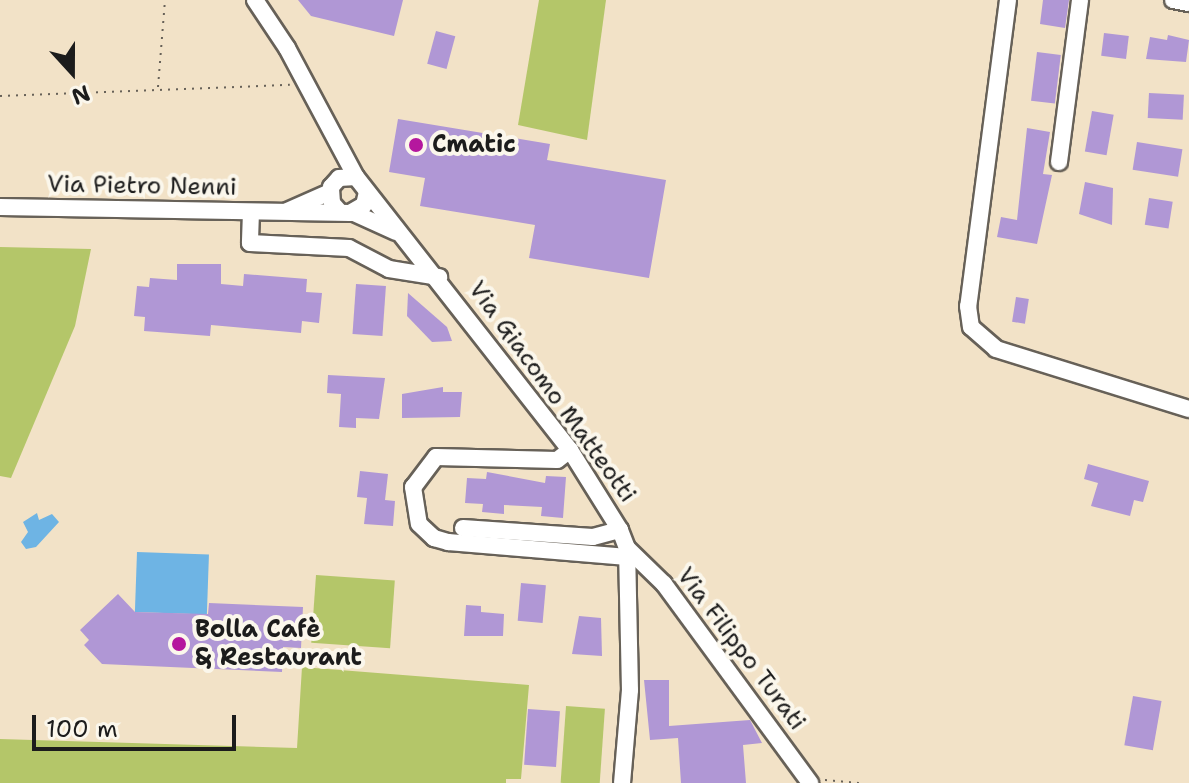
<!DOCTYPE html>
<meta charset="utf-8">
<style>
body{margin:0}
#map{position:relative;width:1189px;height:783px;overflow:hidden;background:#f2e2c7;font-family:"Shantell Sans",sans-serif}
div>[style]{position:absolute}
.green>*{inset:0;background:#b4c669;transform-origin:0 0}
.water>*{inset:0;background:#6eb4e4;transform-origin:0 0}
.building>*{inset:0;background:#b097d5;transform-origin:0 0}
.path>*{height:2px;margin-top:-1px;transform-origin:0;background:repeating-linear-gradient(90deg,#676158 0 2px,transparent 0 8px)}
.roads{filter:drop-shadow(2px 0 #676158) drop-shadow(-2px 0 #676158) drop-shadow(0 2px #676158) drop-shadow(0 -2px #676158)}
.minor>*{height:16px;margin:-8px;padding:0 8px;transform-origin:8px;border-radius:8px;background:#fff}
.dots>*{width:22px;height:22px;translate:-50% -50%;box-sizing:border-box;border:4px solid #fbf7ec;border-radius:50%}
span{translate:-50% -50%;white-space:nowrap;text-align:center;line-height:1.15;-webkit-text-stroke:8px #fbf7ec;paint-order:stroke}
.poi-label{font-size:24px;color:#1c1c1c;font-weight:700}
.left{translate:0 -50%;text-align:left}
.street-label{font-size:24px;color:#1c1c1c}
.north{position:absolute;left:32px;top:32px;width:80px;height:80px;-webkit-text-stroke:6px #fbf7ec;paint-order:stroke;rotate:159deg;font-size:22px;font-weight:700;line-height:32px;text-align:center;color:#1c1c1c}
.north::after{content:'';display:block;margin:auto;width:28px;height:36px;background:#1c1c1c;clip-path:polygon(50% 0,100% 100%,50% 72%,0 100%)}
.scale{position:absolute;left:32px;top:715px;width:204px;height:36px;box-sizing:border-box;border:4px solid #1c1c1c;border-top:0;padding-left:10px;font-size:24px;line-height:28px;white-space:nowrap;color:#1c1c1c;-webkit-text-stroke:6px #fbf7ec;paint-order:stroke}
</style>
<div id="map">
<div class="green">
<i style="clip-path:polygon(539px 0,606px 0,587px 140px,518px 125px)"></i>
<i style="clip-path:polygon(0 247px,91px 249px,75px 326px,11px 478px,0 476px)"></i>
<i style="left:316px;top:575px;width:79px;height:68px;rotate:4deg"></i>
<i style="clip-path:polygon(302px 667px,529px 685px,521px 779px,506px 779px,506px 783px,0 783px,0 739px,297px 748px)"></i>
<i style="left:566px;top:706px;width:39px;height:77px;rotate:4deg"></i>
</div>
<div class="water">
<i style="clip-path:polygon(37px 513px,39px 520px,52px 514px,59px 522px,36px 547px,26px 549px,21px 542px,28px 532px,23px 522px)"></i>
<i style="left:137px;top:552px;width:72px;height:60px;rotate:2deg"></i>
</div>
<div class="building">
<i style="clip-path:polygon(298px 0,403px 0,394px 36px,311px 16px)"></i>
<i style="clip-path:polygon(1043px 0,1069px 0,1065px 28px,1040px 24px)"></i>
<i style="left:436px;top:31px;width:20px;height:34px;rotate:15deg"></i>
<i style="left:1104px;top:33px;width:25px;height:23px;rotate:7deg"></i>
<i style="clip-path:polygon(1168px 35px,1189px 40px,1186px 62px,1146px 59px,1150px 37px,1167px 40px)"></i>
<i style="left:1037px;top:52px;width:24px;height:49px;rotate:7deg"></i>
<i style="left:1149px;top:93px;width:35px;height:25px;rotate:3deg"></i>
<i style="left:1092px;top:111px;width:22px;height:41px;rotate:10deg"></i>
<i style="clip-path:polygon(398px 119px,550px 144px,547px 160px,666px 180px,649px 278px,529px 258px,535px 225px,420px 206px,425px 178px,389px 172px)"></i>
<i style="clip-path:polygon(1027px 128px,1050px 132px,1043px 174px,1052px 175px,1037px 244px,997px 237px,1001px 217px,1017px 220px)"></i>
<i style="left:1137px;top:142px;width:46px;height:28px;rotate:9deg"></i>
<i style="clip-path:polygon(1085px 182px,1113px 188px,1112px 225px,1079px 214px)"></i>
<i style="left:1149px;top:198px;width:24px;height:27px;rotate:9deg"></i>
<i style="clip-path:polygon(177px 264px,221px 264px,221px 284px,243px 286px,244px 274px,307px 279px,306px 292px,322px 293px,319px 323px,302px 321px,301px 333px,211px 325px,210px 336px,144px 331px,145px 317px,134px 316px,137px 286px,149px 287px,150px 278px,177px 280px)"></i>
<i style="left:356px;top:284px;width:30px;height:50px;rotate:4deg"></i>
<i style="clip-path:polygon(408px 293px,447px 327px,452px 341px,432px 342px,407px 316px)"></i>
<i style="left:1016px;top:297px;width:13px;height:25px;rotate:9deg"></i>
<i style="clip-path:polygon(328px 375px,385px 378px,379px 419px,356px 418px,356px 428px,339px 427px,341px 394px,327px 393px)"></i>
<i style="clip-path:polygon(443px 387px,443px 392px,462px 392px,460px 417px,402px 418px,402px 394px)"></i>
<i style="clip-path:polygon(1088px 464px,1149px 481px,1143px 502px,1134px 500px,1130px 516px,1091px 506px,1098px 483px,1084px 479px)"></i>
<i style="clip-path:polygon(360px 471px,388px 474px,385px 500px,395px 501px,393px 526px,364px 524px,367px 498px,357px 497px)"></i>
<i style="clip-path:polygon(487px 472px,545px 483px,546px 476px,566px 477px,563px 518px,541px 516px,542px 507px,504px 505px,504px 514px,482px 512px,483px 504px,465px 503px,467px 478px,486px 479px)"></i>
<i style="left:521px;top:583px;width:25px;height:38px;rotate:5deg"></i>
<i style="clip-path:polygon(118px 594px,135px 612px,208px 614px,209px 603px,303px 607px,301px 648px,283px 647px,282px 672px,102px 664px,84px 645px,89px 640px,80px 630px)"></i>
<i style="clip-path:polygon(466px 605px,481px 606px,481px 612px,504px 614px,503px 636px,464px 636px)"></i>
<i style="clip-path:polygon(579px 616px,601px 618px,602px 656px,572px 654px)"></i>
<i style="clip-path:polygon(644px 680px,669px 680px,669px 726px,750px 720px,762px 743px,743px 745px,746px 783px,681px 783px,678px 738px,650px 740px)"></i>
<i style="left:1133px;top:696px;width:29px;height:50px;rotate:10deg"></i>
<i style="left:528px;top:709px;width:32px;height:56px;rotate:4deg"></i>
</div>
<div class="path">
<i style="left:158px;top:87px;width:87px;rotate:-85.4deg"></i>
<i style="left:0;top:96px;width:290px;rotate:-2.2deg"></i>
<i style="left:825px;top:780px;width:34px;rotate:5deg"></i>
</div>
<div class="roads">
<div class="minor">
<i style="left:255px;top:0;width:58px;rotate:56.3deg"></i>
<i style="left:287px;top:48px;width:146px;rotate:61.9deg"></i>
<i style="left:1008px;top:0;width:309px;rotate:97.4deg"></i>
<i style="left:968px;top:306px;width:21px;rotate:82deg"></i>
<i style="left:971px;top:327px;width:33px;rotate:41deg"></i>
<i style="left:996px;top:349px;width:202px;rotate:17.3deg"></i>
<i style="left:1173px;top:0;width:16px;rotate:11deg"></i>
<i style="left:1059px;top:162px;width:163px;rotate:-82.6deg"></i>
<i style="left:0;top:207px;width:350px;rotate:1deg"></i>
<i style="left:350px;top:213px;width:16px;rotate:-30deg"></i>
<i style="left:364px;top:205px;width:13px;rotate:-77deg"></i>
<i style="left:287px;top:211px;width:47px;rotate:-23.8deg"></i>
<i style="left:251px;top:212px;width:31px;rotate:92deg"></i>
<i style="left:250px;top:243px;width:99px;rotate:2.9deg"></i>
<i style="left:349px;top:248px;width:45px;rotate:27.7deg"></i>
<i style="left:389px;top:269px;width:51px;rotate:9.1deg"></i>
<i style="left:340px;top:212px;width:12px;rotate:-132deg"></i>
<i style="left:332px;top:203px;width:16px;rotate:-94deg"></i>
<i style="left:331px;top:187px;width:12px;rotate:-48deg"></i>
<i style="left:339px;top:178px;width:17px;rotate:-3deg"></i>
<i style="left:356px;top:177px;width:347px;rotate:51.9deg"></i>
<i style="left:570px;top:450px;width:94px;rotate:58deg"></i>
<i style="left:620px;top:530px;width:19px;rotate:69deg"></i>
<i style="left:627px;top:548px;width:142px;rotate:88.8deg"></i>
<i style="left:630px;top:690px;width:93px;rotate:94.9deg"></i>
<i style="left:354px;top:213px;width:46px;rotate:24.3deg"></i>
<i style="left:570px;top:450px;width:16px;rotate:142deg"></i>
<i style="left:557px;top:460px;width:121px;rotate:-178.6deg"></i>
<i style="left:436px;top:457px;width:38px;rotate:127deg"></i>
<i style="left:413px;top:487px;width:37px;rotate:81deg"></i>
<i style="left:419px;top:524px;width:21px;rotate:43deg"></i>
<i style="left:434px;top:538px;width:15px;rotate:16deg"></i>
<i style="left:448px;top:542px;width:180px;rotate:4.8deg"></i>
<i style="left:463px;top:528px;width:130px;rotate:4deg"></i>
<i style="left:593px;top:537px;width:28px;rotate:-15deg"></i>
<i style="left:627px;top:548px;width:52px;rotate:44.2deg"></i>
<i style="left:664px;top:584px;width:247px;rotate:53.7deg"></i>
</div>
</div>
<div class="dots">
<i style="left:416px;top:145px;background:#b5179e"></i>
<i style="left:179px;top:644px;background:#b5179e"></i>
</div>
<div class="poi-label">
<span class="left" style="left:432px;top:145px">Cmatic</span>
<span class="left" style="left:195px;top:644px">Bolla Cafè<br>&amp; Restaurant</span>
</div>
<div class="street-label">
<span style="left:142px;top:186px;rotate:1deg">Via Pietro Nenni</span>
<span style="left:552px;top:392px;rotate:54deg">Via Giacomo Matteotti</span>
<span style="left:741px;top:649px;rotate:53deg">Via Filippo Turati</span>
</div>
<div class="north">N</div>
<div class="scale">100 m</div>
</div>
